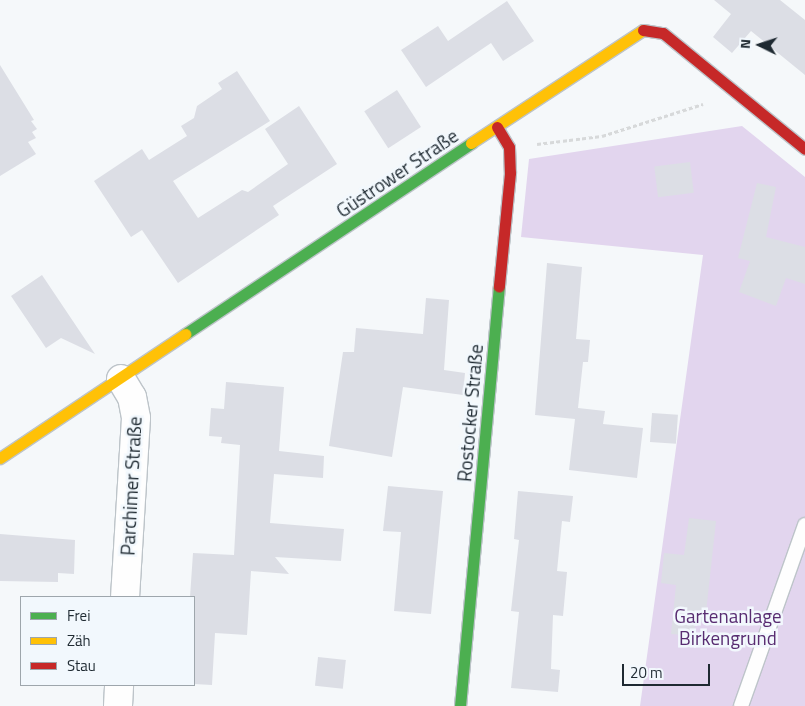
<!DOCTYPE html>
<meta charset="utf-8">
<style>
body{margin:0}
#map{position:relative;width:805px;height:706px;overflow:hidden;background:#f5f8fa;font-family:"Titillium Web",sans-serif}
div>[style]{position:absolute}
.green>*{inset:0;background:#e2d5ee}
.building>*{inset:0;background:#dcdee5;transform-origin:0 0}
.path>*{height:3px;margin-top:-1.5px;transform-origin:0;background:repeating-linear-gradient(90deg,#d7d9da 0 4px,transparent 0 6.5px)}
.roads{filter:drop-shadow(1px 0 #bdc4c9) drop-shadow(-1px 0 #bdc4c9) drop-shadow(0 1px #bdc4c9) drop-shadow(0 -1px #bdc4c9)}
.lane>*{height:14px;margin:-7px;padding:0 7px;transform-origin:7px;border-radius:7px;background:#fefefe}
.street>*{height:28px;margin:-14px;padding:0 14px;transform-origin:14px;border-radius:14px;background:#fefefe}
.fast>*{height:11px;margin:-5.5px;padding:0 5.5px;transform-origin:5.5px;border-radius:5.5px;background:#4caf50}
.slow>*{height:11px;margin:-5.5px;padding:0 5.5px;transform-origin:5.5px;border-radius:5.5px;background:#ffc107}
.jam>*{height:11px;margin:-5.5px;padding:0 5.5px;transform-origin:5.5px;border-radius:5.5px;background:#c62828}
span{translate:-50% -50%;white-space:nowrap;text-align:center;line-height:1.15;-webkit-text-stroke:5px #f2f8fd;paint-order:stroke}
.street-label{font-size:19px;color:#1f2a32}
.park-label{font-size:19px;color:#582c71}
.legend{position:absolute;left:20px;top:596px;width:175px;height:90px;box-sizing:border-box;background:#f2f8fd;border:1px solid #9ea6ac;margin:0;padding:6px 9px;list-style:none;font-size:15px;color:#1f2a32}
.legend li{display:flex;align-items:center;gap:10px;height:25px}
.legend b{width:25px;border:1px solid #9ea6ac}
.north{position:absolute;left:735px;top:20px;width:50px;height:50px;-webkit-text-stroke:4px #f2f8fd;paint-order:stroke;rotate:274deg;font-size:14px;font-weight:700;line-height:20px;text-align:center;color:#1f2a32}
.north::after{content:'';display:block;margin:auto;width:18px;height:22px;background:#1f2a32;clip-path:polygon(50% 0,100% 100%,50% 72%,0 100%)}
.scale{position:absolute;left:622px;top:664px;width:88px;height:22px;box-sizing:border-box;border:2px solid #1f2a32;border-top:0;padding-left:6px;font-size:15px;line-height:18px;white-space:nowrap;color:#1f2a32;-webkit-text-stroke:4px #f2f8fd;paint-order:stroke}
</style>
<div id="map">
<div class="green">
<i style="clip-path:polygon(742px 126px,805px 177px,805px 706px,640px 706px,703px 255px,521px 237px,529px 159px)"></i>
</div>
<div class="building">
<i style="clip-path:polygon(714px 0,780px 0,805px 20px,805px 75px,751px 31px,732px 53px,713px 37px,731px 14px)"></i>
<i style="clip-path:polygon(507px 1px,534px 41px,503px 61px,491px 43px,426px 87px,401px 50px,438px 26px,448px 41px)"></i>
<i style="clip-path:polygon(0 65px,34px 120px,31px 121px,37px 129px,32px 132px,36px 138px,28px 142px,36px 154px,0 176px)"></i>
<i style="clip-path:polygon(237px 71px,270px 121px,173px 181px,198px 218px,242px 190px,248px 192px,288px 164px,265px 129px,299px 106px,337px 164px,273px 206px,279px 215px,178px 283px,142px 230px,131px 237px,94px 181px,142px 149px,149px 160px,187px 136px,181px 126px,194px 118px,197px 106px,222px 89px,218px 83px)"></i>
<i style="left:397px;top:90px;width:44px;height:39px;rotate:57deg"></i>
<i style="left:690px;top:162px;width:31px;height:36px;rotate:83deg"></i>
<i style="clip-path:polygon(757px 183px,776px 187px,766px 237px,805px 247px,805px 284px,786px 278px,776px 306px,739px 292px,750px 261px,738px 258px)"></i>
<i style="clip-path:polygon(547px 263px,582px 267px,576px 339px,590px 340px,588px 362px,583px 362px,578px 408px,605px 411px,603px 424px,643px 428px,637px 478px,569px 470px,575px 419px,535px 415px)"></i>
<i style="clip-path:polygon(42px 275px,95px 354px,61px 338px,46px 348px,11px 296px)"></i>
<i style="clip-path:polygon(426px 298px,449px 300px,444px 370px,465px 373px,463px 395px,403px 387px,392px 457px,329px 446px,343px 352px,354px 352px,356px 328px,423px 334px)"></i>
<i style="clip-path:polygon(226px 382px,284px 387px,279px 451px,324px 456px,323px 478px,274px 474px,270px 523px,344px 529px,341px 561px,275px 557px,289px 574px,251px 571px,247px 635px,215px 633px,212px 685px,194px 684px,194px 597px,190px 597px,193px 553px,234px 555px,240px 445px,221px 443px,222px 437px,209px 436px,211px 408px,224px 409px)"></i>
<i style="left:652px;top:413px;width:26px;height:29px;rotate:4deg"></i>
<i style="clip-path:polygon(388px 486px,443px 491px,431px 614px,394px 611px,401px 532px,383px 531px)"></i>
<i style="clip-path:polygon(518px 491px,573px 496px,570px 522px,562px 521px,557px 571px,567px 572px,563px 616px,553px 615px,551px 669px,560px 670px,558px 692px,511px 688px,519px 612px,511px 611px,519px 540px,514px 539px)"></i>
<i style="clip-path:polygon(689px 518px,716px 521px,705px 622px,696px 621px,694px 636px,671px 634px,676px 585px,661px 583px,664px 553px,684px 555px)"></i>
<i style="clip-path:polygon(0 534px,75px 540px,74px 574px,58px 573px,58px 582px,0 581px)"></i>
<i style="left:318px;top:657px;width:28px;height:29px;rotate:6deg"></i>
</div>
<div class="path">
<i style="left:537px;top:144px;width:65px;rotate:-7deg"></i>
<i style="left:602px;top:136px;width:106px;rotate:-17.6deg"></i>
</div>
<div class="roads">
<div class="lane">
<i style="left:741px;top:706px;width:192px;rotate:-70.5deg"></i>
</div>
<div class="street">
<i style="left:121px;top:379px;width:21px;rotate:59deg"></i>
<i style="left:132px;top:397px;width:21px;rotate:79deg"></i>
<i style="left:136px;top:418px;width:179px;rotate:93.5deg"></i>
<i style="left:118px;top:706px;width:21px;rotate:-87deg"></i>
</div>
<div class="fast">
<i style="left:185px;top:334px;width:344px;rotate:-33.7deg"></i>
<i style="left:460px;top:706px;width:422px;rotate:-84.7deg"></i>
</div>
<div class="slow">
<i style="left:471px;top:143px;width:206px;rotate:-33.3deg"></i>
<i style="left:0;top:458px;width:223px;rotate:-33.8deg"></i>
</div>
<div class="jam">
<i style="left:643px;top:30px;width:20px;rotate:9deg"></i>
<i style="left:663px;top:33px;width:183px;rotate:39.2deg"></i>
<i style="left:497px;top:127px;width:23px;rotate:59deg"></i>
<i style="left:509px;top:147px;width:26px;rotate:88deg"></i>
<i style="left:510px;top:173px;width:114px;rotate:95.6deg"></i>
</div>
</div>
<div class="street-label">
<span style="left:397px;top:173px;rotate:-34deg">Güstrower Straße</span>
<span style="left:470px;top:413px;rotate:-85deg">Rostocker Straße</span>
<span style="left:131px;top:486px;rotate:-87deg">Parchimer Straße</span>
</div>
<div class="park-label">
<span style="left:728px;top:627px">Gartenanlage<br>Birkengrund</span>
</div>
<ul class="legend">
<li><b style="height:6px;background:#4caf50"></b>Frei</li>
<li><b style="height:6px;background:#ffc107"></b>Zäh</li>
<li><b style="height:6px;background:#c62828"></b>Stau</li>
</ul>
<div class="north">N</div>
<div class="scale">20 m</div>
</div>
